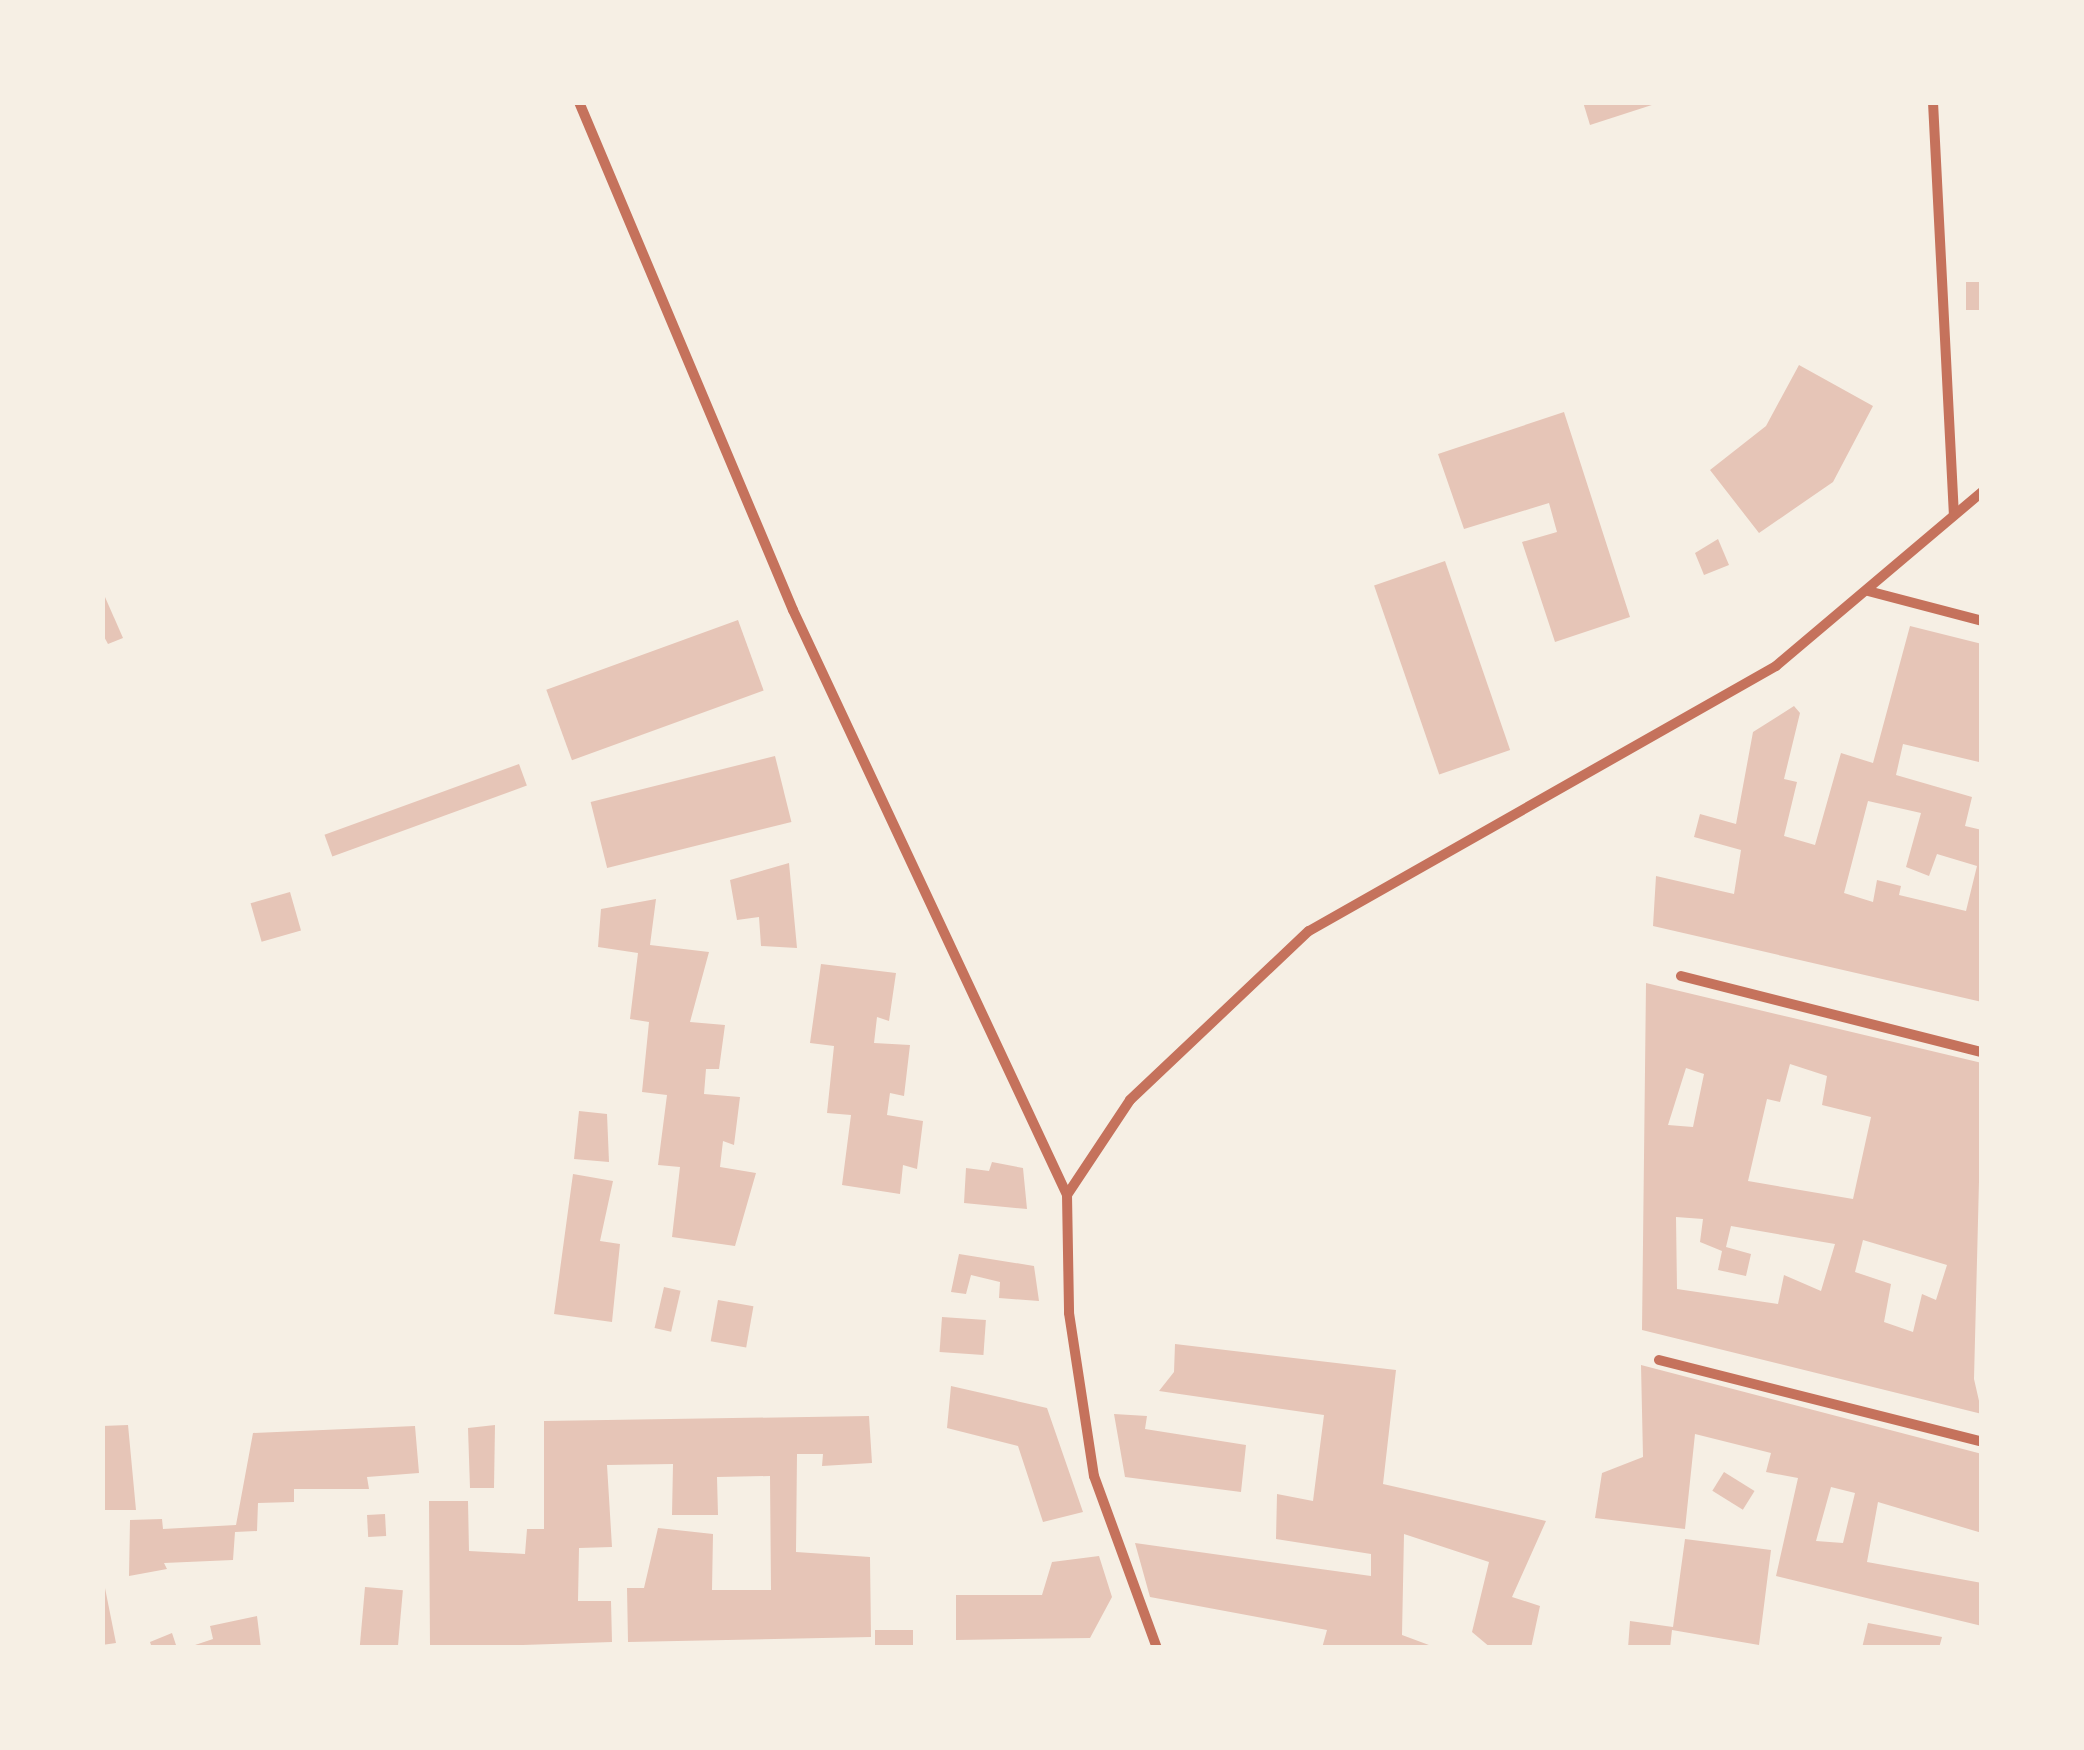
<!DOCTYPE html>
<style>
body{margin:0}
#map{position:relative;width:2084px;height:1750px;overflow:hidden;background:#f6efe4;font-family:Arial,sans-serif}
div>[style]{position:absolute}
.building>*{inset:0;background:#e6c5b7;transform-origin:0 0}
.minor>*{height:10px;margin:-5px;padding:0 5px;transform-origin:5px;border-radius:5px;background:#c5725c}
span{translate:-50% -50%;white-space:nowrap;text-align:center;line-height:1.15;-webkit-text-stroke:10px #f6efe4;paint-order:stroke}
.frame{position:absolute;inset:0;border:105px solid #f6efe4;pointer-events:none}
</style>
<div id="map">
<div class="building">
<i style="clip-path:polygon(1583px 102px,1658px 102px,1658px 103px,1590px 125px)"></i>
<i style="left:1966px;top:282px;width:16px;height:28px"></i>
<i style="clip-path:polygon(1799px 365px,1873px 406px,1833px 482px,1759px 533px,1710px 470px,1766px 426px)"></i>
<i style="clip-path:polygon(1564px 412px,1630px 617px,1555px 642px,1522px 542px,1557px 532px,1549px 503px,1464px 529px,1438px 454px)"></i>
<i style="clip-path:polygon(1718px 539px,1729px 565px,1704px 575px,1695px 553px)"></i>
<i style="left:1445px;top:561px;width:200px;height:75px;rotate:71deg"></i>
<i style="clip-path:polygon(105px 597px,123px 638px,108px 644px,102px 633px)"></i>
<i style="left:738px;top:620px;width:75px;height:204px;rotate:70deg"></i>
<i style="clip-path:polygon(evenodd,1910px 626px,1982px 644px,1979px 762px,1903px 744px,1896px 775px,1972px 797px,1965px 826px,1982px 830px,1982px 1002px,1653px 926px,1656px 876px,1734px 894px,1741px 850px,1694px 837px,1700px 814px,1736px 824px,1753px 732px,1794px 706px,1800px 713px,1784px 779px,1797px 782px,1784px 836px,1815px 845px,1841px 753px,1873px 763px,1910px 626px,1868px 801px,1921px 813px,1906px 867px,1929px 876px,1937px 854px,1977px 866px,1966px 911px,1899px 895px,1901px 886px,1877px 880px,1873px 902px,1844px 893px,1868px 801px)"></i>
<i style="left:775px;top:756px;width:68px;height:190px;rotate:76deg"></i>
<i style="left:519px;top:764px;width:23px;height:207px;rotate:70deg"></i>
<i style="clip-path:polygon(789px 863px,797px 948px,761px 946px,759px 917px,737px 920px,730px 880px)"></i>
<i style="left:290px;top:892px;width:40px;height:41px;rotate:74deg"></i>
<i style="clip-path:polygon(656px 899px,650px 945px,709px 952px,690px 1022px,725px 1025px,719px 1069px,706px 1069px,704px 1094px,740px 1097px,734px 1145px,723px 1141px,720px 1167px,756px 1173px,735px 1246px,672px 1237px,680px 1167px,658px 1165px,667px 1095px,642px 1092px,649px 1022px,630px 1019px,638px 953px,598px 947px,601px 909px)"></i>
<i style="clip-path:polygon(821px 964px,896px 973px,889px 1021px,877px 1017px,874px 1043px,910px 1045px,904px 1096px,890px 1093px,887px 1115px,923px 1121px,917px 1169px,903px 1165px,900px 1194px,842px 1185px,851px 1115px,827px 1113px,834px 1046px,810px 1043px)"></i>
<i style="clip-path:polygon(evenodd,1646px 983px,1982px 1063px,1974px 1379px,1982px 1414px,1642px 1330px,1646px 983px,1790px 1064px,1827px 1076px,1822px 1105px,1871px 1117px,1853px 1199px,1748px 1181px,1767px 1099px,1780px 1102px,1790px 1064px,1646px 983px,1686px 1068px,1704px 1074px,1693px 1127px,1668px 1125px,1686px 1068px,1646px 983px,1676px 1217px,1703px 1219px,1700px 1242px,1722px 1251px,1718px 1270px,1746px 1276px,1751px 1254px,1726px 1247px,1731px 1226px,1835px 1244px,1821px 1291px,1784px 1275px,1778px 1304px,1677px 1289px,1676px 1217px,1646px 983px,1863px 1240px,1947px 1265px,1936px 1300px,1922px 1294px,1913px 1332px,1884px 1322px,1891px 1284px,1855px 1272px,1863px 1240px)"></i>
<i style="clip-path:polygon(579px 1111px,607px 1114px,609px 1162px,574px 1159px)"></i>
<i style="clip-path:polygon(992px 1162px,1023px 1168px,1027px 1209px,964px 1203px,966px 1168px,989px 1171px)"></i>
<i style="clip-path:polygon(573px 1174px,613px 1181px,600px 1241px,620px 1244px,612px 1322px,554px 1314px)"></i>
<i style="clip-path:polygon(959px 1254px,1034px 1266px,1039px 1301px,999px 1298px,1000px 1282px,971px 1275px,966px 1294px,951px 1292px)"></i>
<i style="left:664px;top:1287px;width:17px;height:42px;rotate:13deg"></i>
<i style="left:718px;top:1300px;width:36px;height:42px;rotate:10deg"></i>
<i style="left:942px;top:1317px;width:44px;height:35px;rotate:4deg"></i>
<i style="clip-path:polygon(1175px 1344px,1396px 1370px,1383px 1484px,1546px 1521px,1512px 1597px,1540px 1606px,1531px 1648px,1491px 1648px,1472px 1632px,1489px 1562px,1404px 1534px,1402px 1635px,1437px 1648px,1322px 1648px,1327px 1630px,1150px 1597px,1135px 1543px,1371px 1576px,1371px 1554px,1276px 1539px,1277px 1494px,1313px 1501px,1324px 1415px,1159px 1391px,1174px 1372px)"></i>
<i style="clip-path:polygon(evenodd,1641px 1365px,1982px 1454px,1982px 1533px,1878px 1502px,1867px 1562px,1982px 1583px,1982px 1626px,1776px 1576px,1798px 1478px,1766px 1472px,1771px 1453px,1695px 1434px,1685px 1529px,1595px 1518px,1602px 1473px,1643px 1457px,1641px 1365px,1831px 1487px,1855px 1493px,1843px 1543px,1816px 1541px,1831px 1487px)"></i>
<i style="clip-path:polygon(951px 1386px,1047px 1408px,1083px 1512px,1043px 1522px,1018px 1446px,947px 1428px)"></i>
<i style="clip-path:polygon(1114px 1414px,1147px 1416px,1145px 1429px,1246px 1445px,1241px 1492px,1125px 1477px)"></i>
<i style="clip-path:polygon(869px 1416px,872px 1463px,822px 1466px,823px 1454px,797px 1454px,796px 1552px,870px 1557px,871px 1637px,628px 1642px,627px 1588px,644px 1588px,658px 1528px,713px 1534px,712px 1590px,771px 1590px,770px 1476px,717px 1477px,718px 1515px,672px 1515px,673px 1464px,607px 1465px,612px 1547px,579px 1548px,578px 1601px,611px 1601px,612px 1642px,430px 1648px,429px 1501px,468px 1501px,469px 1551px,525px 1554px,527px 1529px,544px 1529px,544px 1421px)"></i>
<i style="clip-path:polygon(128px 1425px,136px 1510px,102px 1510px,102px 1426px)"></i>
<i style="clip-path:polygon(495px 1425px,494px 1488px,470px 1488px,468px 1428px)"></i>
<i style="clip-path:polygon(415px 1426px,419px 1473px,367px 1477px,369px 1489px,294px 1489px,294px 1502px,258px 1503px,257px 1531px,235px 1532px,233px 1560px,164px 1563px,167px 1569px,129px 1576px,130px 1520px,162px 1519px,163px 1529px,236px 1525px,253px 1433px)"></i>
<i style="left:1724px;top:1472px;width:36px;height:22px;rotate:32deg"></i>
<i style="left:385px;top:1514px;width:22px;height:18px;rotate:87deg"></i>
<i style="clip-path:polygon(1685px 1539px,1771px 1550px,1759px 1645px,1672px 1630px,1670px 1648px,1628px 1648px,1630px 1621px,1673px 1627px)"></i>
<i style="clip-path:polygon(1099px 1556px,1112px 1597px,1090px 1638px,956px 1640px,956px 1595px,1042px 1595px,1052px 1562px)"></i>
<i style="clip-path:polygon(102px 1573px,116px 1643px,102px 1645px)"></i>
<i style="left:365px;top:1587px;width:38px;height:61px;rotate:5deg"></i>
<i style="clip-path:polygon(257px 1616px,261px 1648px,186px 1648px,213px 1639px,210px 1626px)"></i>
<i style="clip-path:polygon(1868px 1623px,1942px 1637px,1939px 1648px,1862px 1648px)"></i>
<i style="left:875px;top:1630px;width:38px;height:16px"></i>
<i style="clip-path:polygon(172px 1633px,177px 1648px,152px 1648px,150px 1642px)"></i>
</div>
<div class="minor">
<i style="left:579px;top:102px;width:551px;rotate:67.16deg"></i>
<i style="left:793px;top:610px;width:646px;rotate:64.9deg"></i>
<i style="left:1067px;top:1195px;width:118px;rotate:89deg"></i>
<i style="left:1069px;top:1313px;width:165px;rotate:81.3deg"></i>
<i style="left:1094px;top:1476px;width:183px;rotate:69.9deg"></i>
<i style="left:1933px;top:102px;width:412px;rotate:87.1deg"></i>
<i style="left:1868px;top:591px;width:118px;rotate:14.7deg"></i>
<i style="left:1681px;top:976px;width:310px;rotate:14.2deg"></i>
<i style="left:1067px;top:1195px;width:114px;rotate:-56.4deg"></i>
<i style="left:1130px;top:1100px;width:246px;rotate:-43.4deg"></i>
<i style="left:1309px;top:931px;width:537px;rotate:-29.57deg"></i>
<i style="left:1776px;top:666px;width:270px;rotate:-40.2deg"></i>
<i style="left:1659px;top:1360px;width:333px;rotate:14.2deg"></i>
</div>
<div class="frame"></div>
</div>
